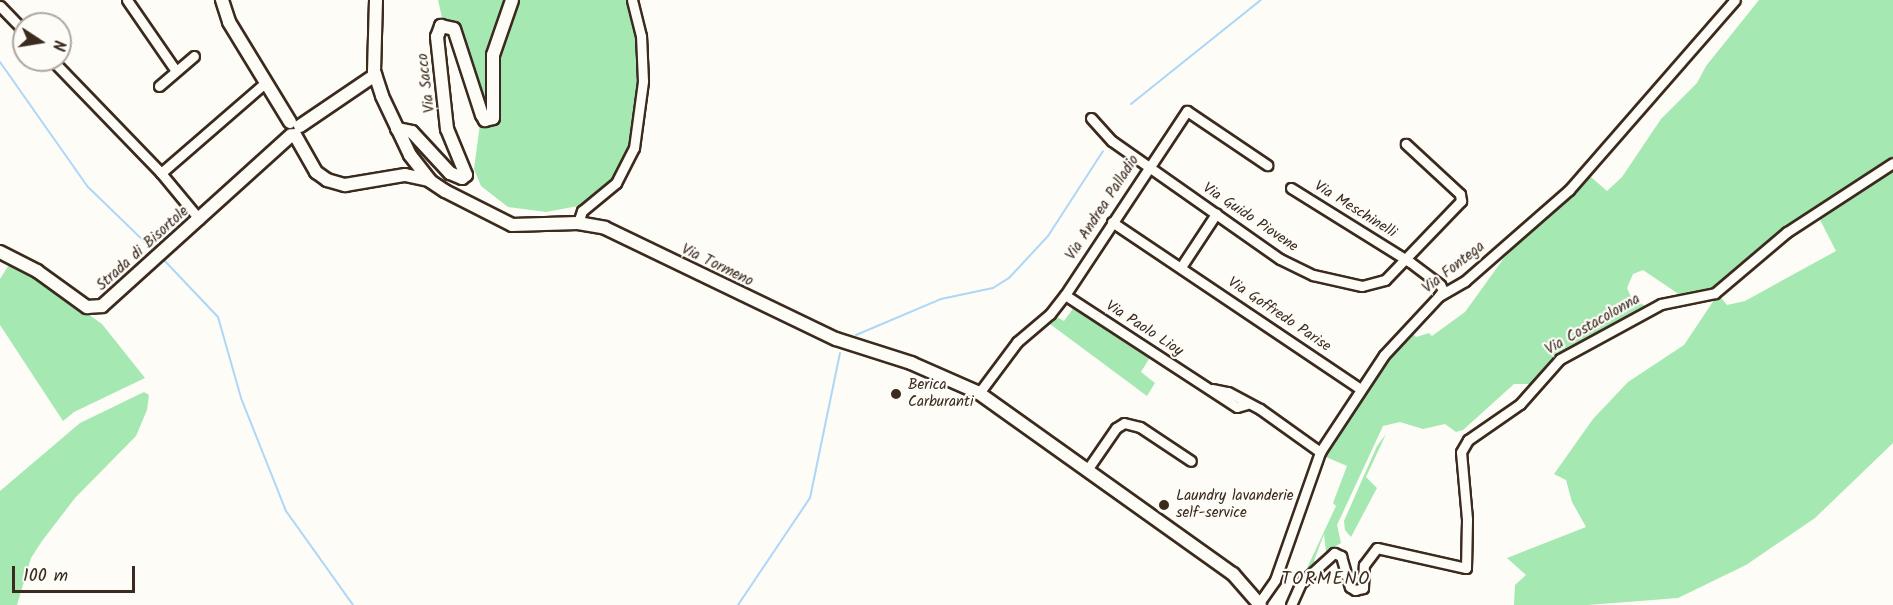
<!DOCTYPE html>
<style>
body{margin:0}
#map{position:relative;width:1893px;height:605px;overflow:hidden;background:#fdfcf7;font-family:Kalam,sans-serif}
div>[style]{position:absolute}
.green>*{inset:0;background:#a5e8b2}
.stream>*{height:2px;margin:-1px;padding:0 1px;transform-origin:1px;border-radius:1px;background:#add7f8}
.roads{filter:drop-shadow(2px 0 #3b2a1e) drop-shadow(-2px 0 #3b2a1e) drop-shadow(0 2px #3b2a1e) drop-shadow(0 -2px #3b2a1e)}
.street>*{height:9px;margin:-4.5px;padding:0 4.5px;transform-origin:4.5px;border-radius:4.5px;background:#fdfcf7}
.secondary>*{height:12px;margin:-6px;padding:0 6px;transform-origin:6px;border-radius:6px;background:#fdfcf7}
.dots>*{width:16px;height:16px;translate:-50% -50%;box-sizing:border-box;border:3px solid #fdfcf7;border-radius:50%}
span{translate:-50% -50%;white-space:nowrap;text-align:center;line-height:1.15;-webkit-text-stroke:4.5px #fdfcf7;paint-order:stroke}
.street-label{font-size:15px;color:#3b2a1e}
.poi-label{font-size:15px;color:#3b2a1e}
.left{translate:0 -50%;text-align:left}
.quarter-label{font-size:18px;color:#3b2a1e;letter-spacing:1.5px}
.north{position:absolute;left:12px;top:12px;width:60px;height:60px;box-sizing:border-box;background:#fdfcf7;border:2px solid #afa8a0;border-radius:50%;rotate:102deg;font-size:16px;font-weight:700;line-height:24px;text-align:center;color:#3b2a1e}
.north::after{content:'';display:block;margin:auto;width:21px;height:27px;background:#3b2a1e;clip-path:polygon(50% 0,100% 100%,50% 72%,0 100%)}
.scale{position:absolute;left:12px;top:566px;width:123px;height:27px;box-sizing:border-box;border:3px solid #3b2a1e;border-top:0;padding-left:8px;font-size:18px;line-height:21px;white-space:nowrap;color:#3b2a1e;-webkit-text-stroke:4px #fdfcf7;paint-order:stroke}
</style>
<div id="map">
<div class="green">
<i style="clip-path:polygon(438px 0,632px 0,641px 36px,638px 130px,616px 183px,589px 204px,546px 212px,508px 207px,481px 186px,474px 169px,480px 124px,485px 120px,454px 29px,444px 26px)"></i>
<i style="clip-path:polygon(1759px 0,1893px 0,1893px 158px,1799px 218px,1711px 290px,1680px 295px,1643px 270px,1633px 274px,1627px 288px,1631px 297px,1645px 306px,1568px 349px,1548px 363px,1531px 384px,1514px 384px,1463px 430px,1456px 432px,1445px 424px,1423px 429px,1400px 422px,1383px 426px,1337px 525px,1341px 543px,1326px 552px,1324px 534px,1314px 561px,1317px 563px,1307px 568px,1336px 506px,1333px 503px,1347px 466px,1326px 457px,1375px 376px,1412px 333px,1416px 337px,1429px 333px,1432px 336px,1465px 312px,1504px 258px,1577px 186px,1591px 177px,1607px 191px,1622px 177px,1661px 119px,1697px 83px,1706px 66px)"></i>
<i style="clip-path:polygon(1893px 166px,1893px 443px,1815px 518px,1746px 565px,1678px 598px,1588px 605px,1514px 605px,1515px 585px,1526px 575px,1507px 558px,1586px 527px,1572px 502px,1566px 480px,1554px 474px,1593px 419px,1628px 382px,1684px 345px,1718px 294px,1727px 305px,1745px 301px,1836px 251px,1817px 214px)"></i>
<i style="clip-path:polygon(12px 260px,102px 324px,145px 378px,74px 412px,63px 421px,0 325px,0 279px)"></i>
<i style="clip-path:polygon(1077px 303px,1152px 354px,1141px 372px,1155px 383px,1147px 396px,1050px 324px,1055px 316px,1064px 321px)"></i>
<i style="clip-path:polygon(144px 392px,149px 395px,147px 410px,136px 436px,75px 498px,42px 541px,31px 558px,17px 605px,0 605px,0 491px,80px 423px)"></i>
<i style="clip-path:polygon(1386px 434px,1366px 477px,1377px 488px,1351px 537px,1345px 530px,1344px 521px,1377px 446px)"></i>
</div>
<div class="stream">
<i style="left:0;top:62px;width:151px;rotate:54.9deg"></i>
<i style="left:87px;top:186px;width:95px;rotate:44.1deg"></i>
<i style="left:1131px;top:104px;width:166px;rotate:-38.7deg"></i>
<i style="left:162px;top:258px;width:81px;rotate:46.5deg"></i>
<i style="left:218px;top:317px;width:84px;rotate:74.1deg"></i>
<i style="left:241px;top:398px;width:122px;rotate:68.3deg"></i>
<i style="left:286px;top:511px;width:115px;rotate:54.5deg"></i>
<i style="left:856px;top:335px;width:92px;rotate:-23deg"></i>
<i style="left:941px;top:299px;width:53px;rotate:-11.9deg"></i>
<i style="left:993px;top:288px;width:19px;rotate:-32deg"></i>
<i style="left:1009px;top:278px;width:57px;rotate:-47.1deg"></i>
<i style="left:1048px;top:236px;width:101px;rotate:-57.1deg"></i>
<i style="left:738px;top:605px;width:129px;rotate:-56.1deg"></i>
<i style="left:810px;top:498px;width:148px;rotate:-78.3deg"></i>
</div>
<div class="roads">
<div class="street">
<i style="left:127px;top:0;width:86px;rotate:55.4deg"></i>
<i style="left:0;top:6px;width:35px;rotate:46deg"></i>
<i style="left:52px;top:60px;width:157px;rotate:46deg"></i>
<i style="left:161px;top:173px;width:60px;rotate:50.4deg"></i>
<i style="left:159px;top:86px;width:46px;rotate:-40.6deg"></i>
<i style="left:1091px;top:118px;width:31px;rotate:48deg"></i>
<i style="left:1112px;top:141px;width:205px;rotate:35.1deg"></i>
<i style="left:1280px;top:259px;width:37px;rotate:26deg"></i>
<i style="left:1313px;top:275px;width:50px;rotate:12.7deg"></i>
<i style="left:1362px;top:286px;width:24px;rotate:-15deg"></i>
<i style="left:1385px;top:280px;width:110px;rotate:-46.1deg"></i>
<i style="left:1461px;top:201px;width:7px;rotate:-98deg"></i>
<i style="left:1460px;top:194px;width:74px;rotate:-137.2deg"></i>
<i style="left:161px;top:173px;width:138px;rotate:-40.9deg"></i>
<i style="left:1291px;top:188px;width:140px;rotate:31.9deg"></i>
<i style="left:1410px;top:262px;width:38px;rotate:37deg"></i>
<i style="left:1440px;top:285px;width:6px;rotate:59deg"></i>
<i style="left:1443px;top:290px;width:7px;rotate:124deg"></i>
<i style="left:1112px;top:222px;width:298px;rotate:33.9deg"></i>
<i style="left:578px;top:223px;width:13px;rotate:-72deg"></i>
<i style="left:582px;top:211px;width:44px;rotate:-39.5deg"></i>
<i style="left:616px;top:183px;width:39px;rotate:-63deg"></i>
<i style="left:634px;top:148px;width:68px;rotate:-82.3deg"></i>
<i style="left:643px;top:81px;width:45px;rotate:-92.5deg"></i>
<i style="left:641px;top:36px;width:37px;rotate:-104deg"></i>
<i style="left:1181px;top:267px;width:64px;rotate:-56.6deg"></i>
<i style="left:1065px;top:295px;width:205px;rotate:33.1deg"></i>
<i style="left:1237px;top:407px;width:10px;rotate:-17deg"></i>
<i style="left:1212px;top:389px;width:16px;rotate:11deg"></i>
<i style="left:1228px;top:392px;width:36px;rotate:28deg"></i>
<i style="left:1260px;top:409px;width:74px;rotate:35.6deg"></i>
<i style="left:979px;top:393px;width:64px;rotate:-53.3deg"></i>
<i style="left:1017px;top:342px;width:43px;rotate:-40.3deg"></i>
<i style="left:1050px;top:314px;width:24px;rotate:-52deg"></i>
<i style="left:1065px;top:295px;width:221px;rotate:-56.5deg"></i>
<i style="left:1187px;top:111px;width:97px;rotate:34deg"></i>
<i style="left:1087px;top:470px;width:51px;rotate:-55.4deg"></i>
<i style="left:1116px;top:428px;width:9px;rotate:-32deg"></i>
<i style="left:1124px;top:423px;width:16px;rotate:14deg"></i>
<i style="left:1140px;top:427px;width:61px;rotate:33.7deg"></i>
<i style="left:1259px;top:603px;width:28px;rotate:-55deg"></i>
<i style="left:1275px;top:580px;width:136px;rotate:-70.6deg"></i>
<i style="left:1320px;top:452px;width:116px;rotate:-56.6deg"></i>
<i style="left:1384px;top:355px;width:81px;rotate:-47deg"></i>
<i style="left:1439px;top:296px;width:30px;rotate:-30deg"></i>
<i style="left:1465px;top:281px;width:138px;rotate:-41.2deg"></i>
<i style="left:1569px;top:190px;width:252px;rotate:-48.9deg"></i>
<i style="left:1291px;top:605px;width:24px;rotate:-66deg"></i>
<i style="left:1301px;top:583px;width:45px;rotate:-42.3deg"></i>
<i style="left:1334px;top:553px;width:8px;rotate:23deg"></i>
<i style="left:1341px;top:556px;width:32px;rotate:74deg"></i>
<i style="left:1350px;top:587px;width:6px;rotate:31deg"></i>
<i style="left:1355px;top:590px;width:8px;rotate:-14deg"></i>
<i style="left:1363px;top:588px;width:23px;rotate:-88deg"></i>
<i style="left:1364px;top:565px;width:21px;rotate:-53deg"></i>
<i style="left:1377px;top:548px;width:91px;rotate:12.7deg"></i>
<i style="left:1466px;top:568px;width:49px;rotate:-88.8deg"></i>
<i style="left:1467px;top:519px;width:67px;rotate:-95.1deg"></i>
<i style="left:1461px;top:452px;width:14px;rotate:-60deg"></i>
<i style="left:1468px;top:440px;width:63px;rotate:-34.7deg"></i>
<i style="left:1520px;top:404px;width:60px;rotate:-48.4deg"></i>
<i style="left:1560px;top:359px;width:115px;rotate:-28.6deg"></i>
<i style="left:1661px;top:304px;width:55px;rotate:-11.5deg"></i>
<i style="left:1715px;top:293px;width:94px;rotate:-40.3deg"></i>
<i style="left:1787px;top:232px;width:126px;rotate:-33.1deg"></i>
</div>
<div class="secondary">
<i style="left:222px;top:0;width:23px;rotate:72deg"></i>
<i style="left:229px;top:22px;width:117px;rotate:58.6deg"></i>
<i style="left:376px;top:0;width:71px;rotate:91.6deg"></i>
<i style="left:374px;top:71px;width:26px;rotate:72deg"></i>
<i style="left:382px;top:96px;width:65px;rotate:64.6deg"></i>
<i style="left:410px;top:155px;width:33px;rotate:52deg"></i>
<i style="left:430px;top:181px;width:18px;rotate:34deg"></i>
<i style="left:445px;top:191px;width:75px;rotate:26.9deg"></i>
<i style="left:512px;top:225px;width:66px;rotate:-1.7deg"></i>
<i style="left:578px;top:223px;width:27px;rotate:10deg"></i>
<i style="left:605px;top:228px;width:256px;rotate:25.7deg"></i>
<i style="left:836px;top:339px;width:79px;rotate:17.7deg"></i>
<i style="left:911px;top:363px;width:74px;rotate:23.8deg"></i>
<i style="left:979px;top:393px;width:312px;rotate:35.5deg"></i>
<i style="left:1233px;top:574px;width:41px;rotate:48.9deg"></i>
<i style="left:300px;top:126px;width:91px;rotate:-34.2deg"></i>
<i style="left:397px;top:129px;width:15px;rotate:11deg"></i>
<i style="left:412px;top:132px;width:56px;rotate:47.2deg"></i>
<i style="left:450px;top:173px;width:13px;rotate:23deg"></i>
<i style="left:462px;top:178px;width:5px;rotate:-37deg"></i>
<i style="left:466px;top:175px;width:50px;rotate:-112.4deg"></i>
<i style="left:447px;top:129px;width:93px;rotate:-96.2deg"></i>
<i style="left:437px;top:37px;width:12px;rotate:-70deg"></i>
<i style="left:441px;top:26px;width:13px;rotate:13deg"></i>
<i style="left:454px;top:29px;width:90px;rotate:72deg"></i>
<i style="left:482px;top:115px;width:6px;rotate:59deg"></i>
<i style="left:485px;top:120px;width:8px;rotate:-14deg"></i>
<i style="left:493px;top:118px;width:63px;rotate:-90deg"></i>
<i style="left:493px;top:55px;width:58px;rotate:-70.9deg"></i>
<i style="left:295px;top:135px;width:43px;rotate:60.4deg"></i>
<i style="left:316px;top:172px;width:14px;rotate:36deg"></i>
<i style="left:327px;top:180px;width:19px;rotate:16deg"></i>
<i style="left:345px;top:185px;width:61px;rotate:-9.5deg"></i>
<i style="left:405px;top:175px;width:25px;rotate:12deg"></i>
<i style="left:0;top:252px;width:42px;rotate:27.2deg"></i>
<i style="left:37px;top:271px;width:62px;rotate:35.8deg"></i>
<i style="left:87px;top:307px;width:15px;rotate:-4deg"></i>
<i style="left:102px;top:306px;width:255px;rotate:-42.1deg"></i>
</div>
</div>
<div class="dots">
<i style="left:896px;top:394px;background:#3b2a1e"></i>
<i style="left:1164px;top:505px;background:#3b2a1e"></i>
</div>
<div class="street-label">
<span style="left:427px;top:83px;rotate:-97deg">Via Sacco</span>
<span style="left:1103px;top:208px;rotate:-57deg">Via Andrea Palladio</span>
<span style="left:1355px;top:210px;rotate:32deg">Via Meschinelli</span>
<span style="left:1250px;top:218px;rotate:34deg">Via Guido Piovene</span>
<span style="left:143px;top:249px;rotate:-42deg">Strada di Bisortole</span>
<span style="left:717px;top:266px;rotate:26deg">Via Tormeno</span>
<span style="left:1454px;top:268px;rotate:-38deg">Via Fontega</span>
<span style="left:1279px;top:315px;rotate:34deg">Via Goffredo Parise</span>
<span style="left:1593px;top:325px;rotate:-30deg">Via Costacolonna</span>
<span style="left:1144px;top:329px;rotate:33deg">Via Paolo Lioy</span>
</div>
<div class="poi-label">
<span class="left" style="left:908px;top:394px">Berica<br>Carburanti</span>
<span class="left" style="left:1176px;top:505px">Laundry lavanderie<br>self-service</span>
</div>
<div class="quarter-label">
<span style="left:1326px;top:580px">TORMENO</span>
</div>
<div class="north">N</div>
<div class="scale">100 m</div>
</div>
